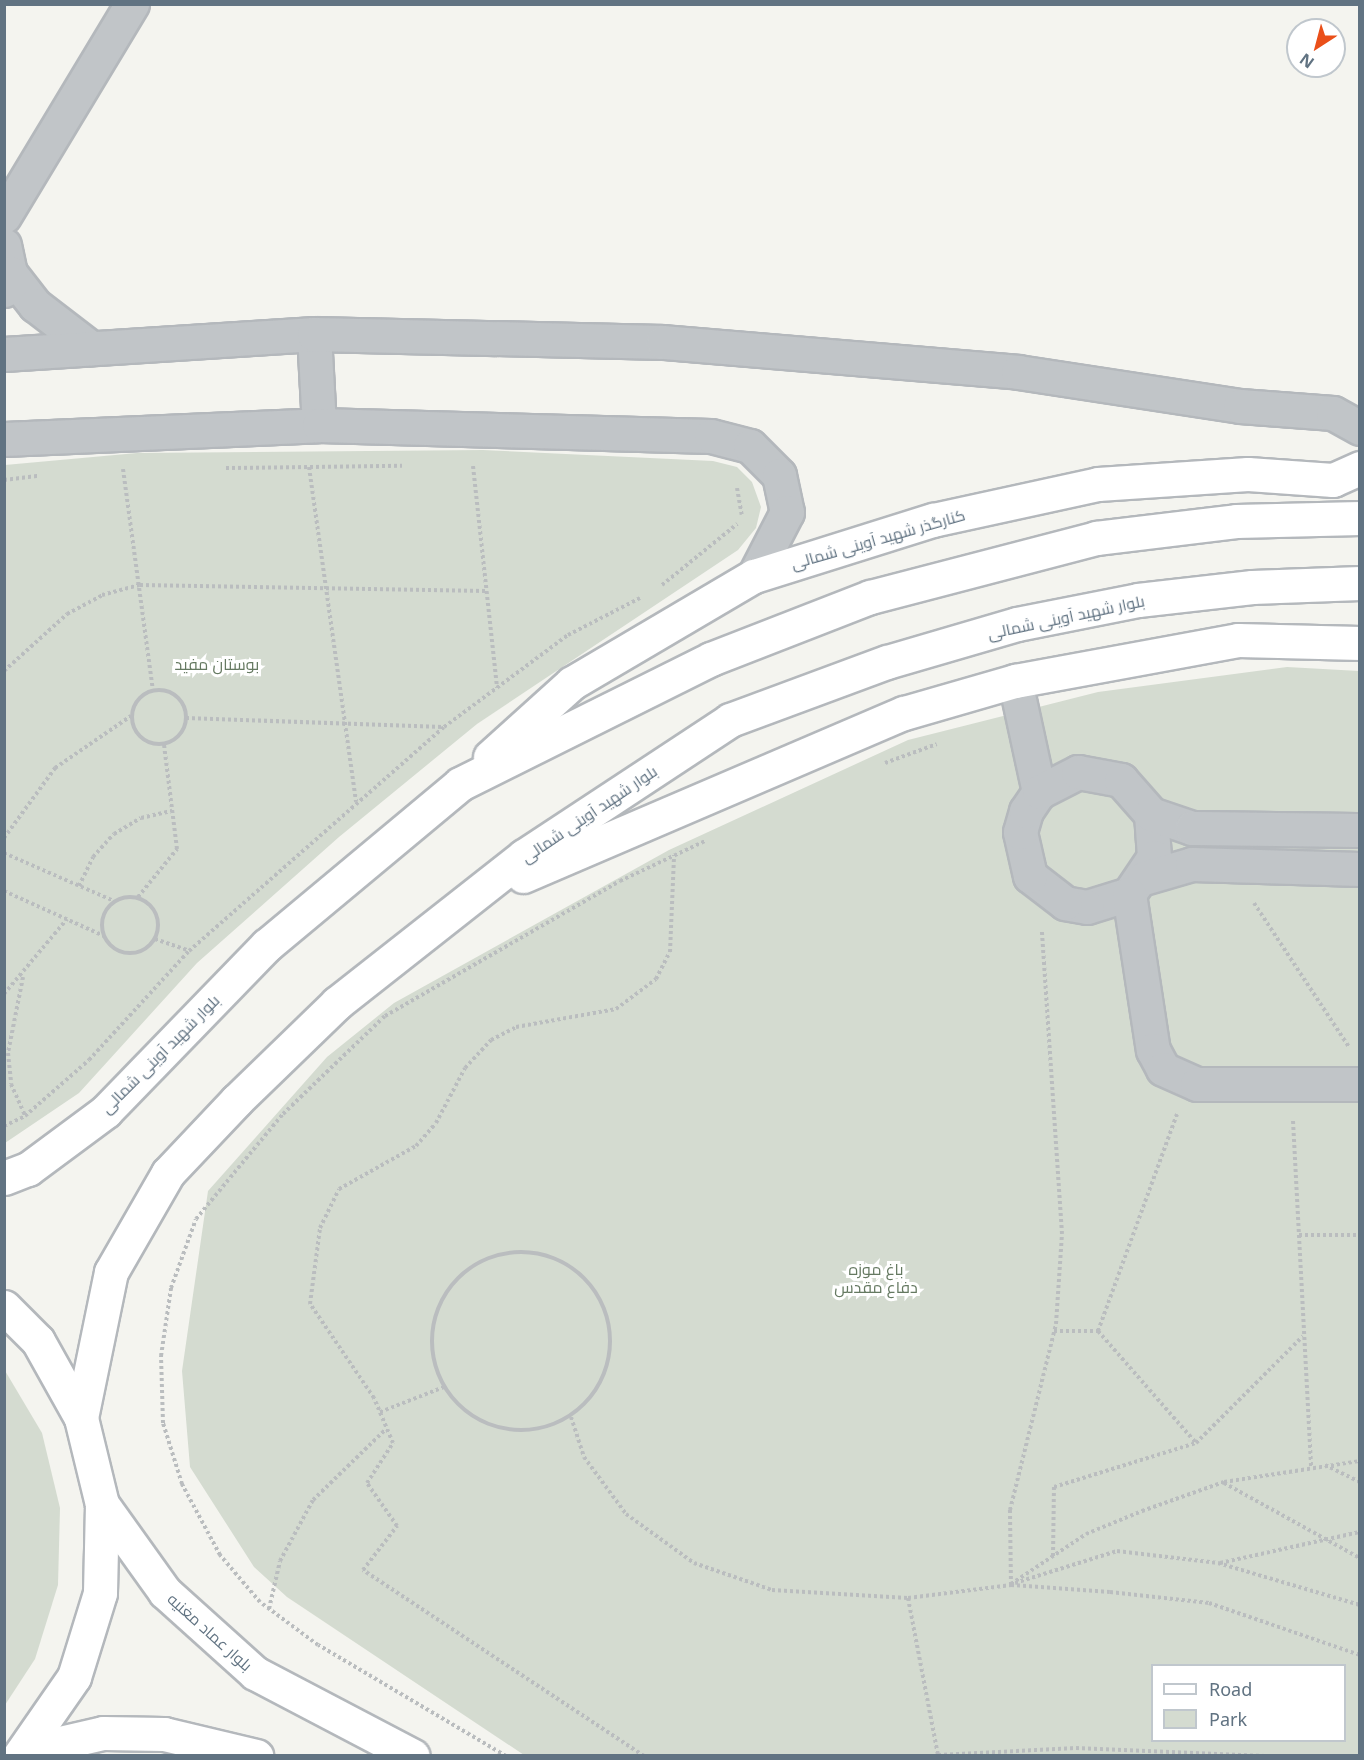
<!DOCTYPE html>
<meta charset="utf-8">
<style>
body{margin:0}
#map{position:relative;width:1364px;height:1760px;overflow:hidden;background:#f4f4ef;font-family:"Noto Sans",Cairo,sans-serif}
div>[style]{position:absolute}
.green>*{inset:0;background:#d4dbd0}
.path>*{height:4px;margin-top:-2px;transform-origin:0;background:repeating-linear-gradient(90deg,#babdbf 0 3px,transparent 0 6px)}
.path>.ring{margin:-2px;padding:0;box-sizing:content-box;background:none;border:4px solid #babdbf;border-radius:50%}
.roads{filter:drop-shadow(2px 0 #b4b8bc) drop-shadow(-2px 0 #b4b8bc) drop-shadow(0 2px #b4b8bc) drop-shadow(0 -2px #b4b8bc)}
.minor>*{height:33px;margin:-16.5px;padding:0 16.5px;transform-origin:16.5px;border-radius:16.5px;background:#c1c5c8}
.major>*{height:33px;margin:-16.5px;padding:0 16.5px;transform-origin:16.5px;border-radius:16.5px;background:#fff}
span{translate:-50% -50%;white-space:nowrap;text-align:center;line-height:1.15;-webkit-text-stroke:6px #fff;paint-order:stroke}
.street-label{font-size:16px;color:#617382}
.park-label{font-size:16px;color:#657961}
.frame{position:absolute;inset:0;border:6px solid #617382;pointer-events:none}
.legend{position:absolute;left:1151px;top:1664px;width:195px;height:78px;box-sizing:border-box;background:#fff;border:2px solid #c0c7cd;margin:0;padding:8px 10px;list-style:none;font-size:18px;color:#617382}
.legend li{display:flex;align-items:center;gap:12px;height:30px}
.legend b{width:30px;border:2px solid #c0c7cd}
.north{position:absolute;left:1286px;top:18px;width:60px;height:60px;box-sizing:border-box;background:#fff;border:2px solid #c0c7cd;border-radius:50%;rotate:216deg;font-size:16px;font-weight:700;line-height:24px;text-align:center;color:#617382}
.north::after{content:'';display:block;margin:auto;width:21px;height:27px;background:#ea4f19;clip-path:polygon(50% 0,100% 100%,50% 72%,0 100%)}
</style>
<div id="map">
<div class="green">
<i style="clip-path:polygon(483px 450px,713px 461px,737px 467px,752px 482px,761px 507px,756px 528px,738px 550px,477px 724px,339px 837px,197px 963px,79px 1093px,5px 1143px,5px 465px,137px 453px)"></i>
<i style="clip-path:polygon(evenodd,1287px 667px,1359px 671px,1359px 1755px,524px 1755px,287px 1597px,254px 1567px,190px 1467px,182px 1371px,208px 1191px,327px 1057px,394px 1003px,669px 850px,908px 740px,1098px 692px,1287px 667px,1152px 1666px,1344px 1666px,1344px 1740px,1152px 1740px,1152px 1666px)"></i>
<i style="clip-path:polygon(4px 1369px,42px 1433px,60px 1508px,58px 1585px,35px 1659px,5px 1705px)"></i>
</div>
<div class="path">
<i style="left:473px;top:466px;width:223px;rotate:83.8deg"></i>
<i style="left:309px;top:467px;width:338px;rotate:82deg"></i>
<i style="left:226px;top:468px;width:176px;rotate:-0.7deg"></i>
<i style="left:123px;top:469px;width:223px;rotate:82.3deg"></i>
<i style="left:4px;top:480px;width:35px;rotate:-7deg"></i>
<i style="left:737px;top:488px;width:27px;rotate:80deg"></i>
<i style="left:662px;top:585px;width:97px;rotate:-39.1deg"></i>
<i style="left:4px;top:671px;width:85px;rotate:-42.1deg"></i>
<i style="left:67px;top:614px;width:40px;rotate:-28deg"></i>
<i style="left:102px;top:595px;width:39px;rotate:-15deg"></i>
<i style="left:140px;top:585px;width:346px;rotate:1deg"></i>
<i class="ring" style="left:132px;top:690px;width:50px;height:50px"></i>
<i style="left:186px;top:718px;width:257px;rotate:2deg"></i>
<i style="left:885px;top:763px;width:55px;rotate:-20.1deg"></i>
<i style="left:4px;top:838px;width:87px;rotate:-53.9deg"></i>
<i style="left:55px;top:768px;width:92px;rotate:-34.4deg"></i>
<i style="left:4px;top:853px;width:120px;rotate:23.6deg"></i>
<i style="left:79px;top:886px;width:32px;rotate:-64deg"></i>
<i style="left:93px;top:857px;width:31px;rotate:-48deg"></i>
<i style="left:114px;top:834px;width:31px;rotate:-31deg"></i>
<i style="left:141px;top:818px;width:32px;rotate:-13deg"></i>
<i style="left:4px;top:891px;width:110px;rotate:24.2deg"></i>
<i class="ring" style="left:102px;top:897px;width:52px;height:52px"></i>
<i style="left:138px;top:897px;width:62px;rotate:-50.9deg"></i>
<i style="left:177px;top:849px;width:106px;rotate:-97.1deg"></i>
<i style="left:1254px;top:903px;width:173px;rotate:56.6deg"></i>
<i style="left:155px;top:939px;width:36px;rotate:19deg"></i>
<i style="left:23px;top:977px;width:77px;rotate:101.2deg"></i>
<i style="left:8px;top:1053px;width:31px;rotate:84deg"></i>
<i style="left:11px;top:1084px;width:35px;rotate:66deg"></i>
<i style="left:4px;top:994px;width:98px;rotate:-50deg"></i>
<i style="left:1177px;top:1114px;width:231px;rotate:110deg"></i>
<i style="left:1098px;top:1331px;width:149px;rotate:48.8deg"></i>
<i style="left:1196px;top:1443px;width:151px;rotate:-45deg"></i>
<i style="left:1293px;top:1121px;width:347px;rotate:87deg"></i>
<i style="left:4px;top:1126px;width:23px;rotate:-25deg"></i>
<i style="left:25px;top:1116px;width:85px;rotate:-41.2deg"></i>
<i style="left:89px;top:1060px;width:148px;rotate:-47.5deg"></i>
<i style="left:189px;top:951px;width:339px;rotate:-41.3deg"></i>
<i style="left:444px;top:727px;width:154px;rotate:-36.6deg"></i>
<i style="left:568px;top:635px;width:81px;rotate:-27.2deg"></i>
<i style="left:1299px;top:1235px;width:61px"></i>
<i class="ring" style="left:432px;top:1252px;width:174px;height:174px"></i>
<i style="left:1054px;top:1331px;width:44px"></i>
<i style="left:380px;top:1412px;width:69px;rotate:-21.3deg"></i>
<i style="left:571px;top:1417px;width:42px;rotate:72deg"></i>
<i style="left:584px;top:1457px;width:71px;rotate:53.6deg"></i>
<i style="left:626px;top:1514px;width:84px;rotate:35.8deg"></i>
<i style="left:694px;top:1563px;width:83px;rotate:19.1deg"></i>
<i style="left:772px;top:1590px;width:136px;rotate:3.4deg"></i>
<i style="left:908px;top:1598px;width:104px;rotate:-7.2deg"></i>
<i style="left:1011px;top:1585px;width:99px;rotate:4deg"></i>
<i style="left:1110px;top:1592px;width:100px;rotate:6.3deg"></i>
<i style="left:1209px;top:1603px;width:160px;rotate:19deg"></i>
<i style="left:1325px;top:1465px;width:39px;rotate:26deg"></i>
<i style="left:1224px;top:1483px;width:155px;rotate:28.9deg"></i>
<i style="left:1053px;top:1556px;width:69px;rotate:-89.2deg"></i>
<i style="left:1054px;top:1487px;width:149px;rotate:-17.2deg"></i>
<i style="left:1220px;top:1563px;width:143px;rotate:-12.5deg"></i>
<i style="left:1015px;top:1583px;width:107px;rotate:-17.4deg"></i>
<i style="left:1117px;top:1551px;width:102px;rotate:6.8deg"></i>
<i style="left:1218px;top:1563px;width:148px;rotate:16.5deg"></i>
<i style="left:1011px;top:1584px;width:90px;rotate:-33.7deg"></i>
<i style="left:1086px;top:1534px;width:61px;rotate:-22.3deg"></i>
<i style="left:1142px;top:1511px;width:87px;rotate:-19.5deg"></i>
<i style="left:1224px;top:1482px;width:138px;rotate:-8.8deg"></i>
<i style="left:1011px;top:1585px;width:75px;rotate:-90.8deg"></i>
<i style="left:1010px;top:1510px;width:192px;rotate:-76.1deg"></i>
<i style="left:1056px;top:1324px;width:90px;rotate:-86.2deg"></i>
<i style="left:1062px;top:1234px;width:303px;rotate:-93.8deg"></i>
<i style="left:908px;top:1598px;width:160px;rotate:79.2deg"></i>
<i style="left:938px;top:1755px;width:138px;rotate:-2.9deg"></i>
<i style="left:1076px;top:1748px;width:189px;rotate:2.4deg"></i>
<i style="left:269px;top:1609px;width:49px;rotate:-77.1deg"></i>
<i style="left:280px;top:1561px;width:69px;rotate:-61.6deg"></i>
<i style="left:313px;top:1500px;width:102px;rotate:-44.2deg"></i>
<i style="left:506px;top:1756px;width:218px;rotate:-149.4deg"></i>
<i style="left:318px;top:1645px;width:72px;rotate:-143.4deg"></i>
<i style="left:260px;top:1602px;width:62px;rotate:-130.4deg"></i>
<i style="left:220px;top:1555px;width:81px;rotate:-118.2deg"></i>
<i style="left:182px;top:1484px;width:64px;rotate:-107.3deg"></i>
<i style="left:163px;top:1423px;width:67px;rotate:-91.7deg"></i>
<i style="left:161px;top:1356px;width:69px;rotate:-81.6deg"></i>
<i style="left:171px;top:1288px;width:73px;rotate:-70.1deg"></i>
<i style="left:196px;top:1219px;width:136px;rotate:-50.4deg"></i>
<i style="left:283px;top:1114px;width:141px;rotate:-43.9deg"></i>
<i style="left:385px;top:1016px;width:271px;rotate:-29.9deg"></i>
<i style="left:620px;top:881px;width:94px;rotate:-25.2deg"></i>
<i style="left:644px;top:1756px;width:337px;rotate:-146.5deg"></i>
<i style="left:363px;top:1570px;width:56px;rotate:-52.3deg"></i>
<i style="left:397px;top:1526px;width:52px;rotate:-124.9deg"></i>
<i style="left:367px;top:1483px;width:48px;rotate:-57deg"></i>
<i style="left:393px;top:1443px;width:49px;rotate:-112.9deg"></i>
<i style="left:374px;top:1398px;width:114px;rotate:-124.2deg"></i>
<i style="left:310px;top:1304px;width:77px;rotate:-82.5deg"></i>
<i style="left:320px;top:1228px;width:43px;rotate:-64deg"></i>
<i style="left:339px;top:1189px;width:88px;rotate:-29.2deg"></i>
<i style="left:416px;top:1146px;width:30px;rotate:-49deg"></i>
<i style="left:436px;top:1123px;width:62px;rotate:-62.2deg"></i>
<i style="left:465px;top:1068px;width:38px;rotate:-47deg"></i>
<i style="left:491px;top:1040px;width:28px;rotate:-27deg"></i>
<i style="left:516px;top:1027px;width:102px;rotate:-10.2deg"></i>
<i style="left:616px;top:1009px;width:50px;rotate:-36.9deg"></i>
<i style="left:656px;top:979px;width:30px;rotate:-63deg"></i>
<i style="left:670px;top:952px;width:97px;rotate:-87.6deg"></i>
</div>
<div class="roads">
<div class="minor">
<i style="left:4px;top:216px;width:248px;rotate:-58.9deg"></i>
<i style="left:4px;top:245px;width:29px;rotate:78deg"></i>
<i style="left:10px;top:273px;width:18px;rotate:109deg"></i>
<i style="left:10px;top:273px;width:41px;rotate:52deg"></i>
<i style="left:35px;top:305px;width:71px;rotate:37.5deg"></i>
<i style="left:314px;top:334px;width:91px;rotate:86.9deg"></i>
<i style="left:4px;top:354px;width:311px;rotate:-3.7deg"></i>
<i style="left:314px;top:334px;width:349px;rotate:1.3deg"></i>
<i style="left:663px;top:342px;width:356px;rotate:4.8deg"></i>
<i style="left:1018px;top:372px;width:225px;rotate:8.7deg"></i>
<i style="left:1240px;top:406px;width:93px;rotate:4.3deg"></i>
<i style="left:1333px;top:413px;width:31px;rotate:29deg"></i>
<i style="left:4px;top:439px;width:315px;rotate:-2.5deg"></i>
<i style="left:319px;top:425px;width:392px;rotate:1.6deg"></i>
<i style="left:711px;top:436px;width:40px;rotate:14.4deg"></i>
<i style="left:750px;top:446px;width:41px;rotate:45deg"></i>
<i style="left:779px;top:475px;width:38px;rotate:78deg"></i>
<i style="left:787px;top:512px;width:72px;rotate:117.3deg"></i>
<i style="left:1015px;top:681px;width:114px;rotate:77.8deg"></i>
<i style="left:1151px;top:814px;width:43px;rotate:86deg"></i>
<i style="left:1154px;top:857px;width:45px;rotate:124deg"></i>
<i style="left:1129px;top:894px;width:44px;rotate:162.8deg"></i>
<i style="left:1087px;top:907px;width:22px;rotate:-170deg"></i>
<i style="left:1065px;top:903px;width:44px;rotate:-142.4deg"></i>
<i style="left:1030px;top:876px;width:45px;rotate:-102.8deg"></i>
<i style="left:1020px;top:832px;width:22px;rotate:-74deg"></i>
<i style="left:1026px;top:811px;width:23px;rotate:-56deg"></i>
<i style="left:1039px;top:792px;width:44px;rotate:-27.1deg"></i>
<i style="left:1078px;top:772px;width:44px;rotate:10.5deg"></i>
<i style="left:1121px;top:780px;width:45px;rotate:48.6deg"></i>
<i style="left:1151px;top:814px;width:43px;rotate:18.9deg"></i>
<i style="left:1192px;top:828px;width:168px;rotate:0.7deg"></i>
<i style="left:1144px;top:878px;width:50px;rotate:-16.3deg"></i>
<i style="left:1192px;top:864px;width:168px;rotate:1.7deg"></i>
<i style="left:1129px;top:894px;width:158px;rotate:81.3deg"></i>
<i style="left:1153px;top:1050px;width:21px;rotate:62deg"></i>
<i style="left:1163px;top:1069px;width:37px;rotate:24deg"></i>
<i style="left:1197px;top:1084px;width:163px"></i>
</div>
<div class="major">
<i style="left:490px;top:757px;width:110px;rotate:-42.1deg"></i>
<i style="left:572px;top:683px;width:211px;rotate:-30.5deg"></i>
<i style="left:754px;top:576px;width:188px;rotate:-17.4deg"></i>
<i style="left:933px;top:520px;width:169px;rotate:-12.3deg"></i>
<i style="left:1098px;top:484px;width:150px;rotate:-3.8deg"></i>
<i style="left:1248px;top:474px;width:85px;rotate:4deg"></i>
<i style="left:1333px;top:480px;width:30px;rotate:-24deg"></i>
<i style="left:523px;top:876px;width:414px;rotate:-23.2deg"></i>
<i style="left:904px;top:713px;width:116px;rotate:-16.1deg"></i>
<i style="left:1015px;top:681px;width:227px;rotate:-10.4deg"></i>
<i style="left:1238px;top:640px;width:122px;rotate:1.4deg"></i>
<i style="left:4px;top:1178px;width:26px;rotate:-21deg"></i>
<i style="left:28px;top:1169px;width:97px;rotate:-36.6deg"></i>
<i style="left:106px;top:1111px;width:231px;rotate:-45.9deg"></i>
<i style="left:267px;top:945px;width:251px;rotate:-39.8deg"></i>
<i style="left:460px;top:784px;width:280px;rotate:-26.5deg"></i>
<i style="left:711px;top:659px;width:171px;rotate:-21.3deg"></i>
<i style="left:870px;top:597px;width:234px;rotate:-14.6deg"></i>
<i style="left:1096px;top:538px;width:141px;rotate:-6.9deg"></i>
<i style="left:1236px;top:521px;width:124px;rotate:-1.4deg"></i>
<i style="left:4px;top:1307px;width:48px;rotate:45deg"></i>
<i style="left:38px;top:1341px;width:88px;rotate:60.8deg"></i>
<i style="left:81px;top:1418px;width:89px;rotate:76.3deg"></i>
<i style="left:102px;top:1504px;width:89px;rotate:91.3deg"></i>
<i style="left:100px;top:1593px;width:88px;rotate:107.2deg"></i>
<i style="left:74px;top:1677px;width:96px;rotate:124.8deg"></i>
<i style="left:81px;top:1418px;width:149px;rotate:-78.4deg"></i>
<i style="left:111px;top:1272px;width:114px;rotate:-60.1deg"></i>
<i style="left:168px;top:1173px;width:100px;rotate:-46.6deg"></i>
<i style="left:237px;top:1100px;width:139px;rotate:-44.1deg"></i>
<i style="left:337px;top:1003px;width:238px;rotate:-38.2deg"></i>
<i style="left:524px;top:856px;width:247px;rotate:-33.4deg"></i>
<i style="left:730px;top:720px;width:167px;rotate:-20.3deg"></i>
<i style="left:887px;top:662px;width:135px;rotate:-16.3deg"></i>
<i style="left:1017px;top:624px;width:123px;rotate:-11.2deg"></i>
<i style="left:1138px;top:600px;width:115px;rotate:-6.5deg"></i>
<i style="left:1252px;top:587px;width:108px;rotate:-2.1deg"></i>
<i style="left:102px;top:1504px;width:108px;rotate:54.4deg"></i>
<i style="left:165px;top:1592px;width:121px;rotate:42deg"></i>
<i style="left:255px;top:1673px;width:178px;rotate:27.7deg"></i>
<i style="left:25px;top:1751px;width:80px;rotate:-13deg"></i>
<i style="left:103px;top:1733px;width:61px;rotate:0.9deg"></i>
<i style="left:164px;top:1734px;width:95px;rotate:13.4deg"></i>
</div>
</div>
<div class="street-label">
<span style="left:878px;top:539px;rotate:-16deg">کنارگذر شهید آوینی شمالی</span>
<span style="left:1066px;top:617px;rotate:-12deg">بلوار شهید آوینی شمالی</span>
<span style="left:589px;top:814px;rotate:-34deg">بلوار شهید آوینی شمالی</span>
<span style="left:160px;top:1054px;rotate:-45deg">بلوار شهید آوینی شمالی</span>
<span style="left:210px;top:1632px;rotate:42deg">بلوار عماد مغنیه</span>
</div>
<div class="park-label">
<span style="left:217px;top:664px">بوستان مفید</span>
<span style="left:876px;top:1278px">باغ موزه<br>دفاع مقدس</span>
</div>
<div class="frame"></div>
<ul class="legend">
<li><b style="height:8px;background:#fff"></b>Road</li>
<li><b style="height:16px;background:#d4dbd0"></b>Park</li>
</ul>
<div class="north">N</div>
</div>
